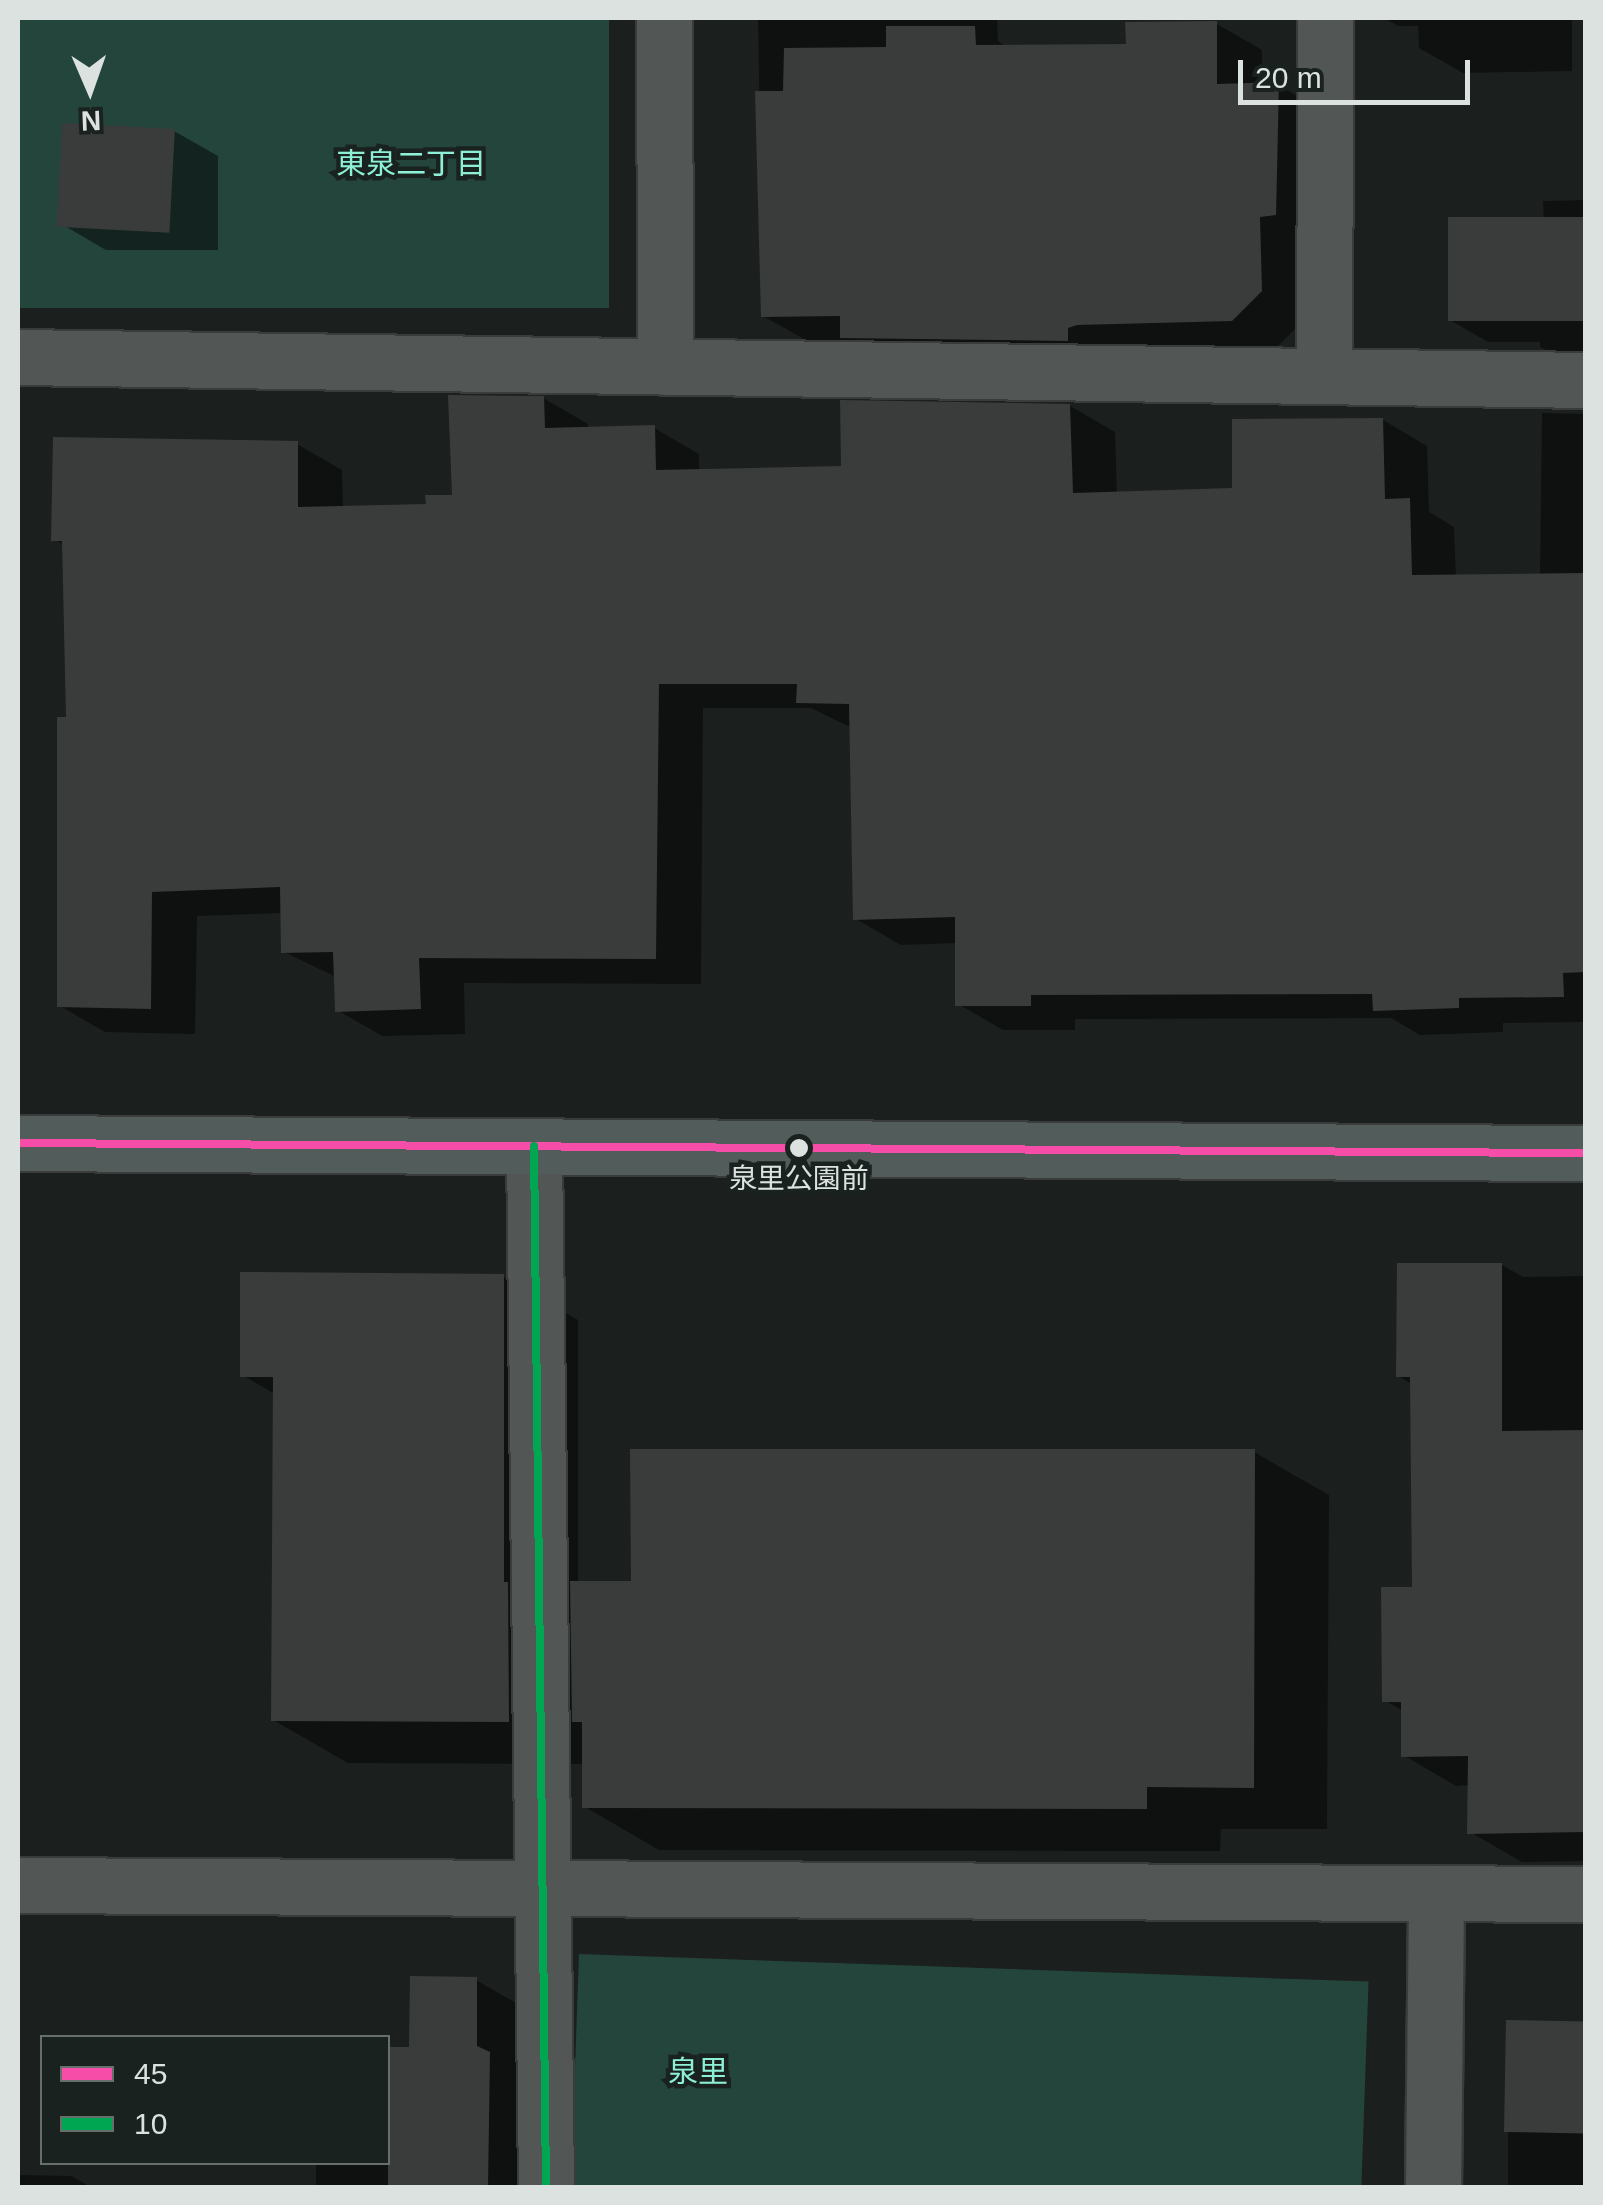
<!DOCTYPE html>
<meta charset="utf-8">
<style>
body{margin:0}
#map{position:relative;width:1603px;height:2205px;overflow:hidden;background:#1b201e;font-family:Arial,"Noto Sans JP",sans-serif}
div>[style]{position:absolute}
.green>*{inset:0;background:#24453c;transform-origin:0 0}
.shadow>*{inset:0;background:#0007;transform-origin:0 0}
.building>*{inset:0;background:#3a3c3c;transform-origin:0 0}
.roads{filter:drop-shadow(2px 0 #393c3b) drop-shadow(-2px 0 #393c3b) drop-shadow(0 2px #393c3b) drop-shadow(0 -2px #393c3b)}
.minor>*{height:55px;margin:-27.5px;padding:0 27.5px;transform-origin:27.5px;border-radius:27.5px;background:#525654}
.major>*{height:55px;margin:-27.5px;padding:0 27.5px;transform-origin:27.5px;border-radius:27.5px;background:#525c5a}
.bus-1>*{height:8px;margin:-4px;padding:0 4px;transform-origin:4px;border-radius:4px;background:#f54da8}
.bus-2>*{height:8px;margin:-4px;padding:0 4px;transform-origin:4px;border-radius:4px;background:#00a651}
.dots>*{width:28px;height:28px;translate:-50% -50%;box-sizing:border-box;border:5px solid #19221f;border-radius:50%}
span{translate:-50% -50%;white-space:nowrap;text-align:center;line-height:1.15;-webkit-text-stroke:9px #19221f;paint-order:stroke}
.bus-label{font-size:28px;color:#dce2e0}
.park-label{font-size:30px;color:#8defd6}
.frame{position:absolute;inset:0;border:20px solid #dce2e0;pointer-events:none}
.legend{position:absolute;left:40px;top:2035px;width:350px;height:130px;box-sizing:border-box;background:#19221f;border:2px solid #676f6c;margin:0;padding:12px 18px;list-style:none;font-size:30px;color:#dce2e0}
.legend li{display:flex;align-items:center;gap:20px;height:50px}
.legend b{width:50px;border:2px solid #676f6c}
.north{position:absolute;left:40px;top:40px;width:100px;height:100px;-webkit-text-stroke:8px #19221f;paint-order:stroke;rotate:178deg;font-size:28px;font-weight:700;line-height:40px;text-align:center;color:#dce2e0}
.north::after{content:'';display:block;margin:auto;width:35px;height:45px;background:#dce2e0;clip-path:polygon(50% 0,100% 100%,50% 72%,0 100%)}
.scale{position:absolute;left:1238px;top:60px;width:232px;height:45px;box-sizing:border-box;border:5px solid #dce2e0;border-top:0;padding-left:12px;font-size:30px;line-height:35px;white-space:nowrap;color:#dce2e0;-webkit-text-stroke:8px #19221f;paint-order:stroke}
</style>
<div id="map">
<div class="green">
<i style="left:18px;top:18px;width:591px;height:290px"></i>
<i style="left:579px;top:1954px;width:790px;height:233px;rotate:2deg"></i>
</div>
<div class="shadow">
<i style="clip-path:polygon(758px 18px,997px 18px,998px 41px,1008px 47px,1129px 46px,1217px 24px,1262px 50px,1262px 85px,1278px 85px,1324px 111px,1307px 317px,1278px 346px,888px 363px,851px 341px,809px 342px,763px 316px)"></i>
<i style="clip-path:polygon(1384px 18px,1572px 18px,1572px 71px,1463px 73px,1419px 48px,1418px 26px,1398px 26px)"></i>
<i style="clip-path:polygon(174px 131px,218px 156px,218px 250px,106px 250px,63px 225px)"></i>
<i style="clip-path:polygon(1586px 200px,1586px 369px,1540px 347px,1540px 342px,1488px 342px,1450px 320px,1544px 220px,1543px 201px)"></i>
<i style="clip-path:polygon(543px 398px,588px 424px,588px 429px,654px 428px,699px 454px,699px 471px,843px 468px,1070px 406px,1115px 432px,1117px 494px,1234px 490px,1383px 420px,1427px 446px,1429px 512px,1454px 527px,1456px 577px,1540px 576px,1542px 413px,1586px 414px,1586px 1022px,1503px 1023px,1503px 1032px,1420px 1035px,1391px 1018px,1075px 1019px,1075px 1030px,1003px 1030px,958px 1004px,958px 943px,901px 945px,856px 919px,852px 728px,811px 708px,703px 708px,701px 984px,464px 983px,465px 1034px,382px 1036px,337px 1010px,336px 977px,284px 952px,283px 913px,197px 916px,195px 1034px,105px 1032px,60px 1006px,69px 720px,64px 545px,54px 539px,297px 444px,342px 470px,343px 508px,428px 507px,454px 497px)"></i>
<i style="clip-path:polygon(1502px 1265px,1523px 1277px,1586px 1276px,1586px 1861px,1522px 1862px,1470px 1832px,1470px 1785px,1456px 1786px,1403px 1755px,1403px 1711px,1384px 1700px,1415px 1590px,1412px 1384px,1398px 1376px)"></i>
<i style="clip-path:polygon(504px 1277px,578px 1320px,578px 1584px,633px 1583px,1254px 1452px,1329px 1495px,1327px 1829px,1221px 1829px,1220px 1851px,659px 1850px,585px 1807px,585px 1764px,348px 1763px,273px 1720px,275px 1394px,242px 1375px)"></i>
<i style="clip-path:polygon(476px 1980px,551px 2023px,562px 2188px,316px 2188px,316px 2162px,388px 2162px,388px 2049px,412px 2049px)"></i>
<i style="left:1508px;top:2023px;width:78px;height:165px"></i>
<i style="clip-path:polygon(18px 2175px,72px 2176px,92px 2188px,18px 2188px)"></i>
</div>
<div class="building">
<i style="clip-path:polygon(1217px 21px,1217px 84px,1279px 82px,1276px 215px,1260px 217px,1262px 291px,1232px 321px,1077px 325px,1068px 328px,1068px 341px,840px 338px,840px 316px,761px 317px,755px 91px,783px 91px,784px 48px,886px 47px,886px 26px,975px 26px,976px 45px,1126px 44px,1125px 22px)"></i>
<i style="left:62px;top:123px;width:113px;height:104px;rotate:3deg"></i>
<i style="left:1448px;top:217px;width:138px;height:104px"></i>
<i style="clip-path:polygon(448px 395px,544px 396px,545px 428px,655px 425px,656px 470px,841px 466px,840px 400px,1070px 404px,1073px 493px,1232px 488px,1232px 419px,1383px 418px,1385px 499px,1410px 498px,1412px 575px,1586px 573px,1586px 972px,1563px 973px,1564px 997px,1459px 998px,1459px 1008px,1373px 1011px,1372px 994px,1031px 995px,1031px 1006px,955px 1006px,955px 917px,853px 920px,849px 704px,796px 703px,797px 684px,659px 684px,656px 959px,419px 958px,421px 1009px,335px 1012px,333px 952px,281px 953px,280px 887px,152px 892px,151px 1009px,57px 1007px,57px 717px,66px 717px,62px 541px,51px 541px,53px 437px,298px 441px,298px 507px,426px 504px,425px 495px,452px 495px)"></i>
<i style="clip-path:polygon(1397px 1263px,1502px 1263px,1502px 1431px,1586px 1430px,1586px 1832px,1467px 1834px,1468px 1756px,1401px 1757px,1401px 1702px,1382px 1702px,1381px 1587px,1412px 1587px,1410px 1377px,1396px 1377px)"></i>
<i style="clip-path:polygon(240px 1272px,504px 1274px,504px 1582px,508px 1582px,509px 1722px,271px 1721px,273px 1377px,240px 1377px)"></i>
<i style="clip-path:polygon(630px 1449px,1255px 1449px,1254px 1788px,1147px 1787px,1147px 1809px,582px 1808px,582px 1722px,572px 1722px,570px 1581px,631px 1581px)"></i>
<i style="clip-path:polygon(410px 1976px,477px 1977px,477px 2046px,490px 2052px,488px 2188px,388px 2188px,388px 2047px,409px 2047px)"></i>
<i style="left:1506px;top:2020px;width:80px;height:112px;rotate:1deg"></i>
</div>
<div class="roads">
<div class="minor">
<i style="left:664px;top:18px;width:349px;rotate:89.8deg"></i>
<i style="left:18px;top:357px;width:1568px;rotate:0.84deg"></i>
<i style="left:1324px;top:376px;width:358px;rotate:-89.8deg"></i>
<i style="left:534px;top:1146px;width:1042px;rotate:89.34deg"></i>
<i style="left:18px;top:1885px;width:1568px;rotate:0.33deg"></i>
<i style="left:1433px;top:2188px;width:295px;rotate:-89.4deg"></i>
</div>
<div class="major">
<i style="left:18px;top:1143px;width:1568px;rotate:0.37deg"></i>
</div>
</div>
<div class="bus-1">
<i style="left:18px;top:1143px;width:1568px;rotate:0.37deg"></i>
</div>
<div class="bus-2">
<i style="left:534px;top:1146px;width:1042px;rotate:89.34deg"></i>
</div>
<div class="dots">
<i style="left:799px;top:1148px;background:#dce2e0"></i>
</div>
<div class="bus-label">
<span style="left:799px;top:1179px">泉里公園前</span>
</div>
<div class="park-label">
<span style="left:411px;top:164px">東泉二丁目</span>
<span style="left:698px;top:2072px">泉里</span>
</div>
<div class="frame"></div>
<ul class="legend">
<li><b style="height:12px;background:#f54da8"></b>45</li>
<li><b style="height:12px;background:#00a651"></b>10</li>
</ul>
<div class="north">N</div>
<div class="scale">20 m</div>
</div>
